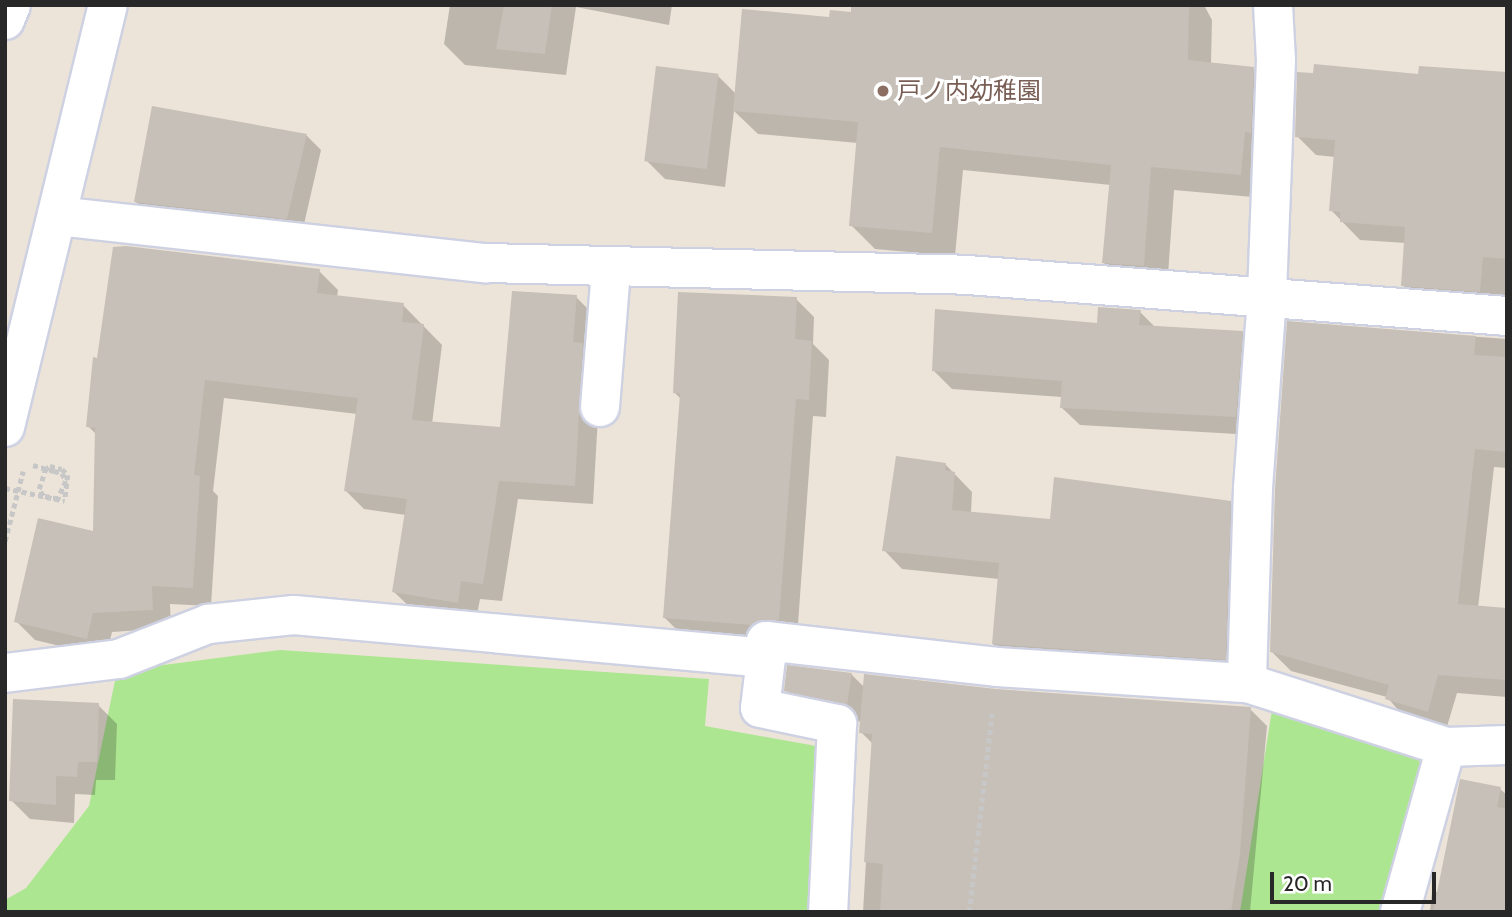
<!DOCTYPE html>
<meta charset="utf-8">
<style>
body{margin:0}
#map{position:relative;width:1512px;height:917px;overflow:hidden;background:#ece4d8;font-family:Cabin,"Noto Sans JP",sans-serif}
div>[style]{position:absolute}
.green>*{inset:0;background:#ade691}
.shadow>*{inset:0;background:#0003}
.building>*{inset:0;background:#c7c0b8;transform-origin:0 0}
.path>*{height:4.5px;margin-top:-2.25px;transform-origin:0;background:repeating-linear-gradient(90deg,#c7c7c7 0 5px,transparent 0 8.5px)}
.roads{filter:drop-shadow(2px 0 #ced1e2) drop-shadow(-2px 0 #ced1e2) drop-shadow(0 2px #ced1e2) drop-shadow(0 -2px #ced1e2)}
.minor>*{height:38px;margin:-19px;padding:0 19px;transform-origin:19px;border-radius:19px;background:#fff}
.tertiary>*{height:38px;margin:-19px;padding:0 19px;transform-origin:19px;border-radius:19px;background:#fff}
.path-bridge>*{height:4.5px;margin-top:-2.25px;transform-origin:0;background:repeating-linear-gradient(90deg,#c7c7c7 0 5px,transparent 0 8.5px)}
.dots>*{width:19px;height:19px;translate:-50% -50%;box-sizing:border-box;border:4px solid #fff;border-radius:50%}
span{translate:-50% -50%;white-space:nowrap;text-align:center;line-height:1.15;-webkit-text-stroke:6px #fff;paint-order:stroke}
.education-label{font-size:24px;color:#785e54}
.left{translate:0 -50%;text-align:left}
.frame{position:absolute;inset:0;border:7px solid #282828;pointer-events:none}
.scale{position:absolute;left:1270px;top:872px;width:166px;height:32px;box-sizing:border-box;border:4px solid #282828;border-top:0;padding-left:9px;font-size:21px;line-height:24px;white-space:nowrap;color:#282828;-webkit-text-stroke:5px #fff;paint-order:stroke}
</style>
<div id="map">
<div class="green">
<i style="clip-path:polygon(280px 650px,709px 679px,705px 726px,816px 746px,809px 912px,5px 912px,5px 900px,26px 888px,89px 806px,117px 671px)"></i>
<i style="clip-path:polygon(1272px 710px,1427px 752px,1383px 912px,1240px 912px)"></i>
</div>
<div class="shadow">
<i style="clip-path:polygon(450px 5px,672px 5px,669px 25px,576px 7px,566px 75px,465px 65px,444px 44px)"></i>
<i style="clip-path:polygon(946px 5px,1204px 5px,1212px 20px,1211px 64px,1253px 69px,1277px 92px,1264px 198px,1174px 190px,1167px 289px,1127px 286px,1104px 263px,1111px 185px,963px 170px,955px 256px,875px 249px,851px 225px,858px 143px,758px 134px,734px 111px,725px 187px,665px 179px,646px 160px,718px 76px,736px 94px,831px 18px,945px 22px)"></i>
<i style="clip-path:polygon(1507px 74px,1507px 311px,1422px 304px,1403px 285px,1406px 243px,1360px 240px,1331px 210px,1335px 157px,1316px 155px,1297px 136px,1420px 75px)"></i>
<i style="clip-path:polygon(306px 135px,321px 150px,302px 233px,151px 217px,136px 202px)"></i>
<i style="clip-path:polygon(319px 271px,338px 290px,337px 297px,403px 305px,442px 345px,432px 424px,501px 429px,576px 297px,595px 316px,601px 364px,593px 504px,518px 499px,502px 601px,480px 599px,476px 620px,413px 610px,394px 592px,406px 515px,364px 509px,345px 490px,357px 414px,224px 398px,213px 491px,218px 496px,211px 606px,170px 604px,171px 628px,112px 632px,106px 657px,35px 640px,16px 621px,94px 533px,96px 434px,88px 426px)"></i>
<i style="clip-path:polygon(796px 299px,814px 317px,813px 344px,829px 360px,826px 417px,813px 416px,797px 638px,770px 643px,682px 635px,664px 617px,682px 400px,675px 393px)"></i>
<i style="clip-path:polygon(1140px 312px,1156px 328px,1242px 333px,1260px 351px,1254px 435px,1080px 425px,1061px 407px,1062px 397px,952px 389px,934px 371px)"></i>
<i style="clip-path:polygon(1289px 323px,1507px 339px,1507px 468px,1494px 467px,1478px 608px,1507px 610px,1507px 697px,1457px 693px,1446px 730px,1405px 718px,1387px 697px,1291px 671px,1272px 652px)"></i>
<i style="clip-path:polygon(945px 464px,972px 492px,971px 513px,1051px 521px,1230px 502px,1248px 521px,1243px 677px,1012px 662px,993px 644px,999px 579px,902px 569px,884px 550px)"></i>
<i style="clip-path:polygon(851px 674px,865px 688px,995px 691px,1250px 709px,1267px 726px,1250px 912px,863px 912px,873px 744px,861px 732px,862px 722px,805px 709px,786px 690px)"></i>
<i style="clip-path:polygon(98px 705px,117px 724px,115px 780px,96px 780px,95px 795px,75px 794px,74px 823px,30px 819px,11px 800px)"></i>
<i style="clip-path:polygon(1500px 789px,1507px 795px,1507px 912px,1430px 912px,1432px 892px,1439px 892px)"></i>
</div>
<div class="building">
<i style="clip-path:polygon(504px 5px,552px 5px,545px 54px,496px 49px)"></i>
<i style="clip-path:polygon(851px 5px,1189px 5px,1188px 60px,1254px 67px,1251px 133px,1245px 132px,1241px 175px,1151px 167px,1144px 266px,1102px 263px,1111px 165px,940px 147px,932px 233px,849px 226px,858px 122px,733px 111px,742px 9px,829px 17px,830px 10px,851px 12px)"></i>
<i style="clip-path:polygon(1314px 64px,1418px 74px,1419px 66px,1507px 72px,1507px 259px,1483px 257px,1480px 292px,1401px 286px,1405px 227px,1340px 222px,1340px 212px,1329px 211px,1335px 140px,1295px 137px,1297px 72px,1313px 73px)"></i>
<i style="left:656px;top:66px;width:63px;height:96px;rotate:7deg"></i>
<i style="clip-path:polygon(152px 106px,307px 134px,287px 219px,134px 202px)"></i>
<i style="clip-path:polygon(126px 246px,320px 269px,317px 293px,404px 303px,402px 322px,424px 324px,412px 420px,500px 427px,512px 291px,577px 295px,573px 342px,583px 343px,575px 486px,499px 481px,483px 584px,461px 581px,458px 603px,392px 592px,407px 499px,344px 491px,358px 398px,205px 380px,194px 475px,200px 476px,193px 588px,152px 586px,153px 610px,93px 613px,87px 639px,14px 622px,38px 518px,93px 531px,95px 428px,86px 427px,93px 357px,97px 358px,113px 247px)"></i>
<i style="clip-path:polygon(678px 292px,797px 297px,795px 339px,812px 341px,809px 400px,796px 399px,779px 620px,752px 625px,663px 618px,680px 394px,673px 393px)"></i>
<i style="clip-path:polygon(1098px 307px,1141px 310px,1139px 325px,1243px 331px,1236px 417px,1060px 408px,1062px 381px,932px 371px,935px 309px,1097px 323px)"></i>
<i style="clip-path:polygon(1287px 321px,1476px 336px,1474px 355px,1507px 357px,1507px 452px,1475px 449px,1458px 604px,1507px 608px,1507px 680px,1438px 675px,1428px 712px,1385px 699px,1389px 685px,1270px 652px,1275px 489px)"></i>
<i style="clip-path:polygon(896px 456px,946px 463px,945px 470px,955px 472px,952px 510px,1050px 519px,1054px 477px,1231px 501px,1226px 660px,992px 644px,999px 563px,882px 551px)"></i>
<i style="clip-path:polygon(787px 665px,852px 673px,847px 705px,784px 691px)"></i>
<i style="clip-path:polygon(864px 674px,996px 689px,1251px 707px,1240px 854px,1231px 912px,880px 912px,883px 864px,864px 862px,872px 734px,859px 733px)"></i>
<i style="clip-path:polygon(13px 699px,99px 703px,97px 762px,78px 762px,77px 777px,56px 776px,56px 805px,9px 801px)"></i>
<i style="clip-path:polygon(1460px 779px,1501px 787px,1497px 807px,1507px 809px,1507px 912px,1433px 912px)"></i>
</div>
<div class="path">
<i style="left:33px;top:465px;width:22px;rotate:16deg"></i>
<i style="left:54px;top:471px;width:8px;rotate:14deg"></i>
<i style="left:62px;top:473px;width:9px;rotate:63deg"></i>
<i style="left:66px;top:481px;width:20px;rotate:114deg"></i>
<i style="left:58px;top:499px;width:15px;rotate:-169deg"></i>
<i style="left:43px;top:496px;width:8px;rotate:-120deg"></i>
<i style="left:39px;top:489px;width:20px;rotate:-72deg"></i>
<i style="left:45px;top:470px;width:6px;rotate:-39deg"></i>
<i style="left:50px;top:466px;width:12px;rotate:14deg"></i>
<i style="left:62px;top:469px;width:8px;rotate:45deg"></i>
<i style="left:68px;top:475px;width:26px;rotate:97deg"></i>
<i style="left:5px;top:541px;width:72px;rotate:-75.6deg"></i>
<i style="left:969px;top:912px;width:200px;rotate:-83.4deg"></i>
</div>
<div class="roads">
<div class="minor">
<i style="left:1273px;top:5px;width:55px;rotate:86.9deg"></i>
<i style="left:1276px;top:60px;width:237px;rotate:92.2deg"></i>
<i style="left:1267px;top:297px;width:192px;rotate:94.2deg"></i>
<i style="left:1253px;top:488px;width:195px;rotate:91.8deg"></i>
<i style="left:1247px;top:683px;width:209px;rotate:17.8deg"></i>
<i style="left:1446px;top:747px;width:61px;rotate:-1.9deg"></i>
<i style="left:5px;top:20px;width:16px;rotate:-68deg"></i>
<i style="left:57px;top:216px;width:432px;rotate:6.3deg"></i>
<i style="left:486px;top:263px;width:482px;rotate:1.4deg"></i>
<i style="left:968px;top:275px;width:541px;rotate:4.35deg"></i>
<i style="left:600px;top:407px;width:138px;rotate:-85.4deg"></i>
<i style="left:766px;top:658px;width:50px;rotate:96.8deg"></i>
<i style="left:760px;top:708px;width:79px;rotate:11.7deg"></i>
<i style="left:837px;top:724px;width:188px;rotate:92.7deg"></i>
<i style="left:5px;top:673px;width:115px;rotate:-7deg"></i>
<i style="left:119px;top:659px;width:96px;rotate:-21.5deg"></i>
<i style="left:208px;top:624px;width:86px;rotate:-6deg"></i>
<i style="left:294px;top:615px;width:474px;rotate:5.2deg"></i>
<i style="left:766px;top:658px;width:17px;rotate:-90deg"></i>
<i style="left:766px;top:641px;width:232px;rotate:6.4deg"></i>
<i style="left:997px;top:667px;width:251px;rotate:3.7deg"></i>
<i style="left:1400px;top:912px;width:171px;rotate:-74.4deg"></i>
</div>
<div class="tertiary">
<i style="left:5px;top:427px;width:434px;rotate:-76.3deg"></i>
</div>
</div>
<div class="path-bridge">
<i style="left:5px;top:488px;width:61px;rotate:12.2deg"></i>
</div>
<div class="dots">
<i style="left:883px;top:91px;background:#8d6e63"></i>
</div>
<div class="education-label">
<span class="left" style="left:897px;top:91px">戸ノ内幼稚園</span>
</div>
<div class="frame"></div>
<div class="scale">20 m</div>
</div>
